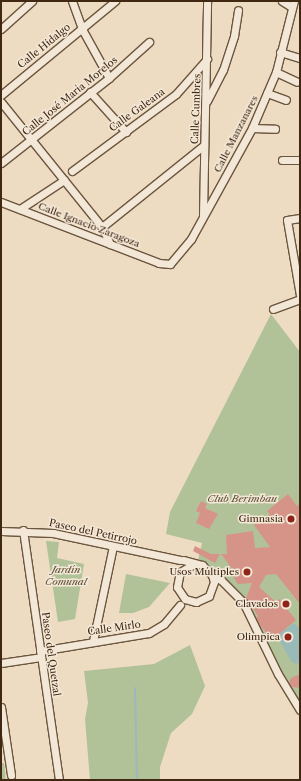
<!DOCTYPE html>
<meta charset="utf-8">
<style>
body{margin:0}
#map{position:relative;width:301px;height:781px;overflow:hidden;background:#eddcc2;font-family:"Libre Caslon Text",serif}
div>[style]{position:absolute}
.green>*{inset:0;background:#b2c298}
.water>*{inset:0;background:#9abab8}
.stream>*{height:2px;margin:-1px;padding:0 1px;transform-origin:1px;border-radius:1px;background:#9abab8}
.building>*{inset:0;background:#d69489}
.roads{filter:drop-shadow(1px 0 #6c553e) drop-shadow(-1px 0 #6c553e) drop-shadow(0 1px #6c553e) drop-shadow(0 -1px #6c553e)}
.minor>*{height:7px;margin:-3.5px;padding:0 3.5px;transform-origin:3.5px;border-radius:3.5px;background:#f3e8d7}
.dots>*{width:11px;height:11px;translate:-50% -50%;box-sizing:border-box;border:2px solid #f3e8d7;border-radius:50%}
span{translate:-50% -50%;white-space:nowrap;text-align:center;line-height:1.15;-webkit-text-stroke:3px #f3e8d7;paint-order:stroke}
.street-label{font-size:10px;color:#412812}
.park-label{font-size:10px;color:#5d4e34;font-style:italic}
.poi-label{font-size:10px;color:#412812}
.right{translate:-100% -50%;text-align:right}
.frame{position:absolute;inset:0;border:2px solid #412812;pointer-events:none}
</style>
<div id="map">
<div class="green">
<i style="clip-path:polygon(271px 314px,300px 352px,300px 710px,254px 620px,209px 565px,198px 561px,202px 543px,166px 534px,170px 512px)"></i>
<i style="clip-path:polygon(46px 541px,59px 542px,57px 558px,84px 564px,75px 619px,58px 622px)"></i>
<i style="clip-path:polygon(126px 574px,170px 583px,149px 607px,133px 613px,119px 613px)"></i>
<i style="clip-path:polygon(190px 645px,205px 686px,192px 714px,171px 733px,160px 767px,160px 780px,90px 780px,85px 719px,88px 703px,84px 671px,154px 664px)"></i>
<i style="clip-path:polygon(1px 763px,4px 763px,6px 780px,1px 780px)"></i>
</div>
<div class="water">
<i style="clip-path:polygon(293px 623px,300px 628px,300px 662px,296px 664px,291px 661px,277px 636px)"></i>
</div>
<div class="stream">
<i style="left:135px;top:688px;width:92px;rotate:88.8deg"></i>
</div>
<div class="building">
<i style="clip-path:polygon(288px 494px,297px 506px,300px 504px,300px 604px,276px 574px,266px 575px,259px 587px,276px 602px,279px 599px,296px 620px,272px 640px,259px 624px,256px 618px,258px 616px,246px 598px,252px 583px,238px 584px,234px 578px,236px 574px,221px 554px,227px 554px,226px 535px,253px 531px,255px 548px,270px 547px,254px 525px,270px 514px,267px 511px)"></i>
<i style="clip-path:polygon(201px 501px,207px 504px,205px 508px,218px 514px,209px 529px,196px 523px,200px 513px,196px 511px)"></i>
<i style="clip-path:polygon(195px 546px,211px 554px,220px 554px,215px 563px,193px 551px)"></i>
<i style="clip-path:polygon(300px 674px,300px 688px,292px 687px,289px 683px,291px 678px)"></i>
</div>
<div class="roads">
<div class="minor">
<i style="left:72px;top:1px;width:30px;rotate:70deg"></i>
<i style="left:82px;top:29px;width:56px;rotate:61.1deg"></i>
<i style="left:282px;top:1px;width:9px;rotate:32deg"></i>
<i style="left:1px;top:29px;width:42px;rotate:-42.1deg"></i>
<i style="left:280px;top:52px;width:21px;rotate:17deg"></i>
<i style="left:276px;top:72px;width:23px;rotate:25deg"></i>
<i style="left:90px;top:92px;width:54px;rotate:48deg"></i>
<i style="left:267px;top:93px;width:20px;rotate:20deg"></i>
<i style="left:1px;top:95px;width:148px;rotate:-39.5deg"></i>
<i style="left:207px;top:101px;width:35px;rotate:-63deg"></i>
<i style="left:223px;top:70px;width:36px;rotate:-72deg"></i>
<i style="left:234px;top:36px;width:26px;rotate:-81deg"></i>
<i style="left:1px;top:102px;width:161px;rotate:51.1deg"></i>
<i style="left:102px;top:227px;width:19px;rotate:65deg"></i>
<i style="left:252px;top:128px;width:23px;rotate:2deg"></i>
<i style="left:282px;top:160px;width:18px"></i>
<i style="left:1px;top:163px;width:137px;rotate:-38.2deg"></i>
<i style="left:109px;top:78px;width:54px;rotate:-42deg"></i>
<i style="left:72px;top:171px;width:129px;rotate:-36.5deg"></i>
<i style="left:176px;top:94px;width:47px;rotate:-48.5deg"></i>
<i style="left:1px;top:202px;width:169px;rotate:21.1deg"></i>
<i style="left:159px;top:263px;width:11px;rotate:5deg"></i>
<i style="left:170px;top:264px;width:33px;rotate:-50deg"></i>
<i style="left:191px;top:239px;width:127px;rotate:-61.2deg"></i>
<i style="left:252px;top:128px;width:61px;rotate:-66.8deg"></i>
<i style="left:276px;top:72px;width:73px;rotate:-75.8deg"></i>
<i style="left:20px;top:209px;width:53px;rotate:-33.4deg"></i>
<i style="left:203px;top:215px;width:214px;rotate:-88.9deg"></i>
<i style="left:300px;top:218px;width:13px;rotate:171deg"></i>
<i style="left:287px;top:220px;width:76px;rotate:80.2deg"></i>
<i style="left:102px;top:227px;width:131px;rotate:-38.8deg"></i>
<i style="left:273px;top:309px;width:29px;rotate:-20deg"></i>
<i style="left:23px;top:530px;width:253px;rotate:81.8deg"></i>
<i style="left:1px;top:531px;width:52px;rotate:2.2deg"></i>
<i style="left:53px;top:533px;width:130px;rotate:12deg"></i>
<i style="left:183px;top:560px;width:20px;rotate:15deg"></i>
<i style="left:202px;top:565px;width:14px;rotate:45deg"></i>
<i style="left:212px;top:575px;width:7px;rotate:74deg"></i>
<i style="left:214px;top:582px;width:15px;rotate:110deg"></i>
<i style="left:209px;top:596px;width:14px;rotate:155deg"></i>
<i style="left:196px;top:602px;width:11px;rotate:-165deg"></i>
<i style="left:185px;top:599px;width:14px;rotate:-124deg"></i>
<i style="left:177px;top:587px;width:15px;rotate:-79deg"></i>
<i style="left:180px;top:572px;width:14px;rotate:-30deg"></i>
<i style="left:212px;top:575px;width:10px;rotate:29deg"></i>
<i style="left:221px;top:580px;width:31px;rotate:45deg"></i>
<i style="left:243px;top:602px;width:80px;rotate:64.1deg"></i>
<i style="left:278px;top:674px;width:42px;rotate:58.6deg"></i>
<i style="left:93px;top:641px;width:97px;rotate:-78.1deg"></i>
<i style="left:40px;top:651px;width:110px;rotate:-9.4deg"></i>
<i style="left:149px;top:633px;width:17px;rotate:-31deg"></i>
<i style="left:164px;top:624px;width:25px;rotate:-50deg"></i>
<i style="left:1px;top:663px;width:40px;rotate:-8.5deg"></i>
<i style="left:1px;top:707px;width:69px;rotate:81.6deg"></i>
</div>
</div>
<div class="dots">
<i style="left:291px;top:519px;background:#8f2418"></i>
<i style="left:247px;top:572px;background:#8f2418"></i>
<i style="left:286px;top:604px;background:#8f2418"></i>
<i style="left:288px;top:637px;background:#8f2418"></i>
</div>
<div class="street-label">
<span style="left:44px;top:46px;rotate:-39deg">Calle Hidalgo</span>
<span style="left:70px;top:96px;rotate:-39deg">Calle José María Morelos</span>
<span style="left:196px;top:109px;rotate:-88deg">Calle Cumbres</span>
<span style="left:137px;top:110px;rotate:-36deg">Calle Galeana</span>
<span style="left:236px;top:134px;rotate:-63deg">Calle Manzanares</span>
<span style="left:89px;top:225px;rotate:21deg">Calle Ignacio Zaragoza</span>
<span style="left:93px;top:532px;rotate:12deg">Paseo del Petirrojo</span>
<span style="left:114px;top:628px;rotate:-8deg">Calle Mirlo</span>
<span style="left:51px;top:654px;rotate:82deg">Paseo del Quetzal</span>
</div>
<div class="park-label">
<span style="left:242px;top:499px">Club Berimbau</span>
<span style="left:66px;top:575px">Jardín<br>Comunal</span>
</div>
<div class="poi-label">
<span class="right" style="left:283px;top:519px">Gimnasia</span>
<span class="right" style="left:239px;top:572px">Usos Múltiples</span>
<span class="right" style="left:278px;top:604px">Clavados</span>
<span class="right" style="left:280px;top:637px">Olimpica</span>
</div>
<div class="frame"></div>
</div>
